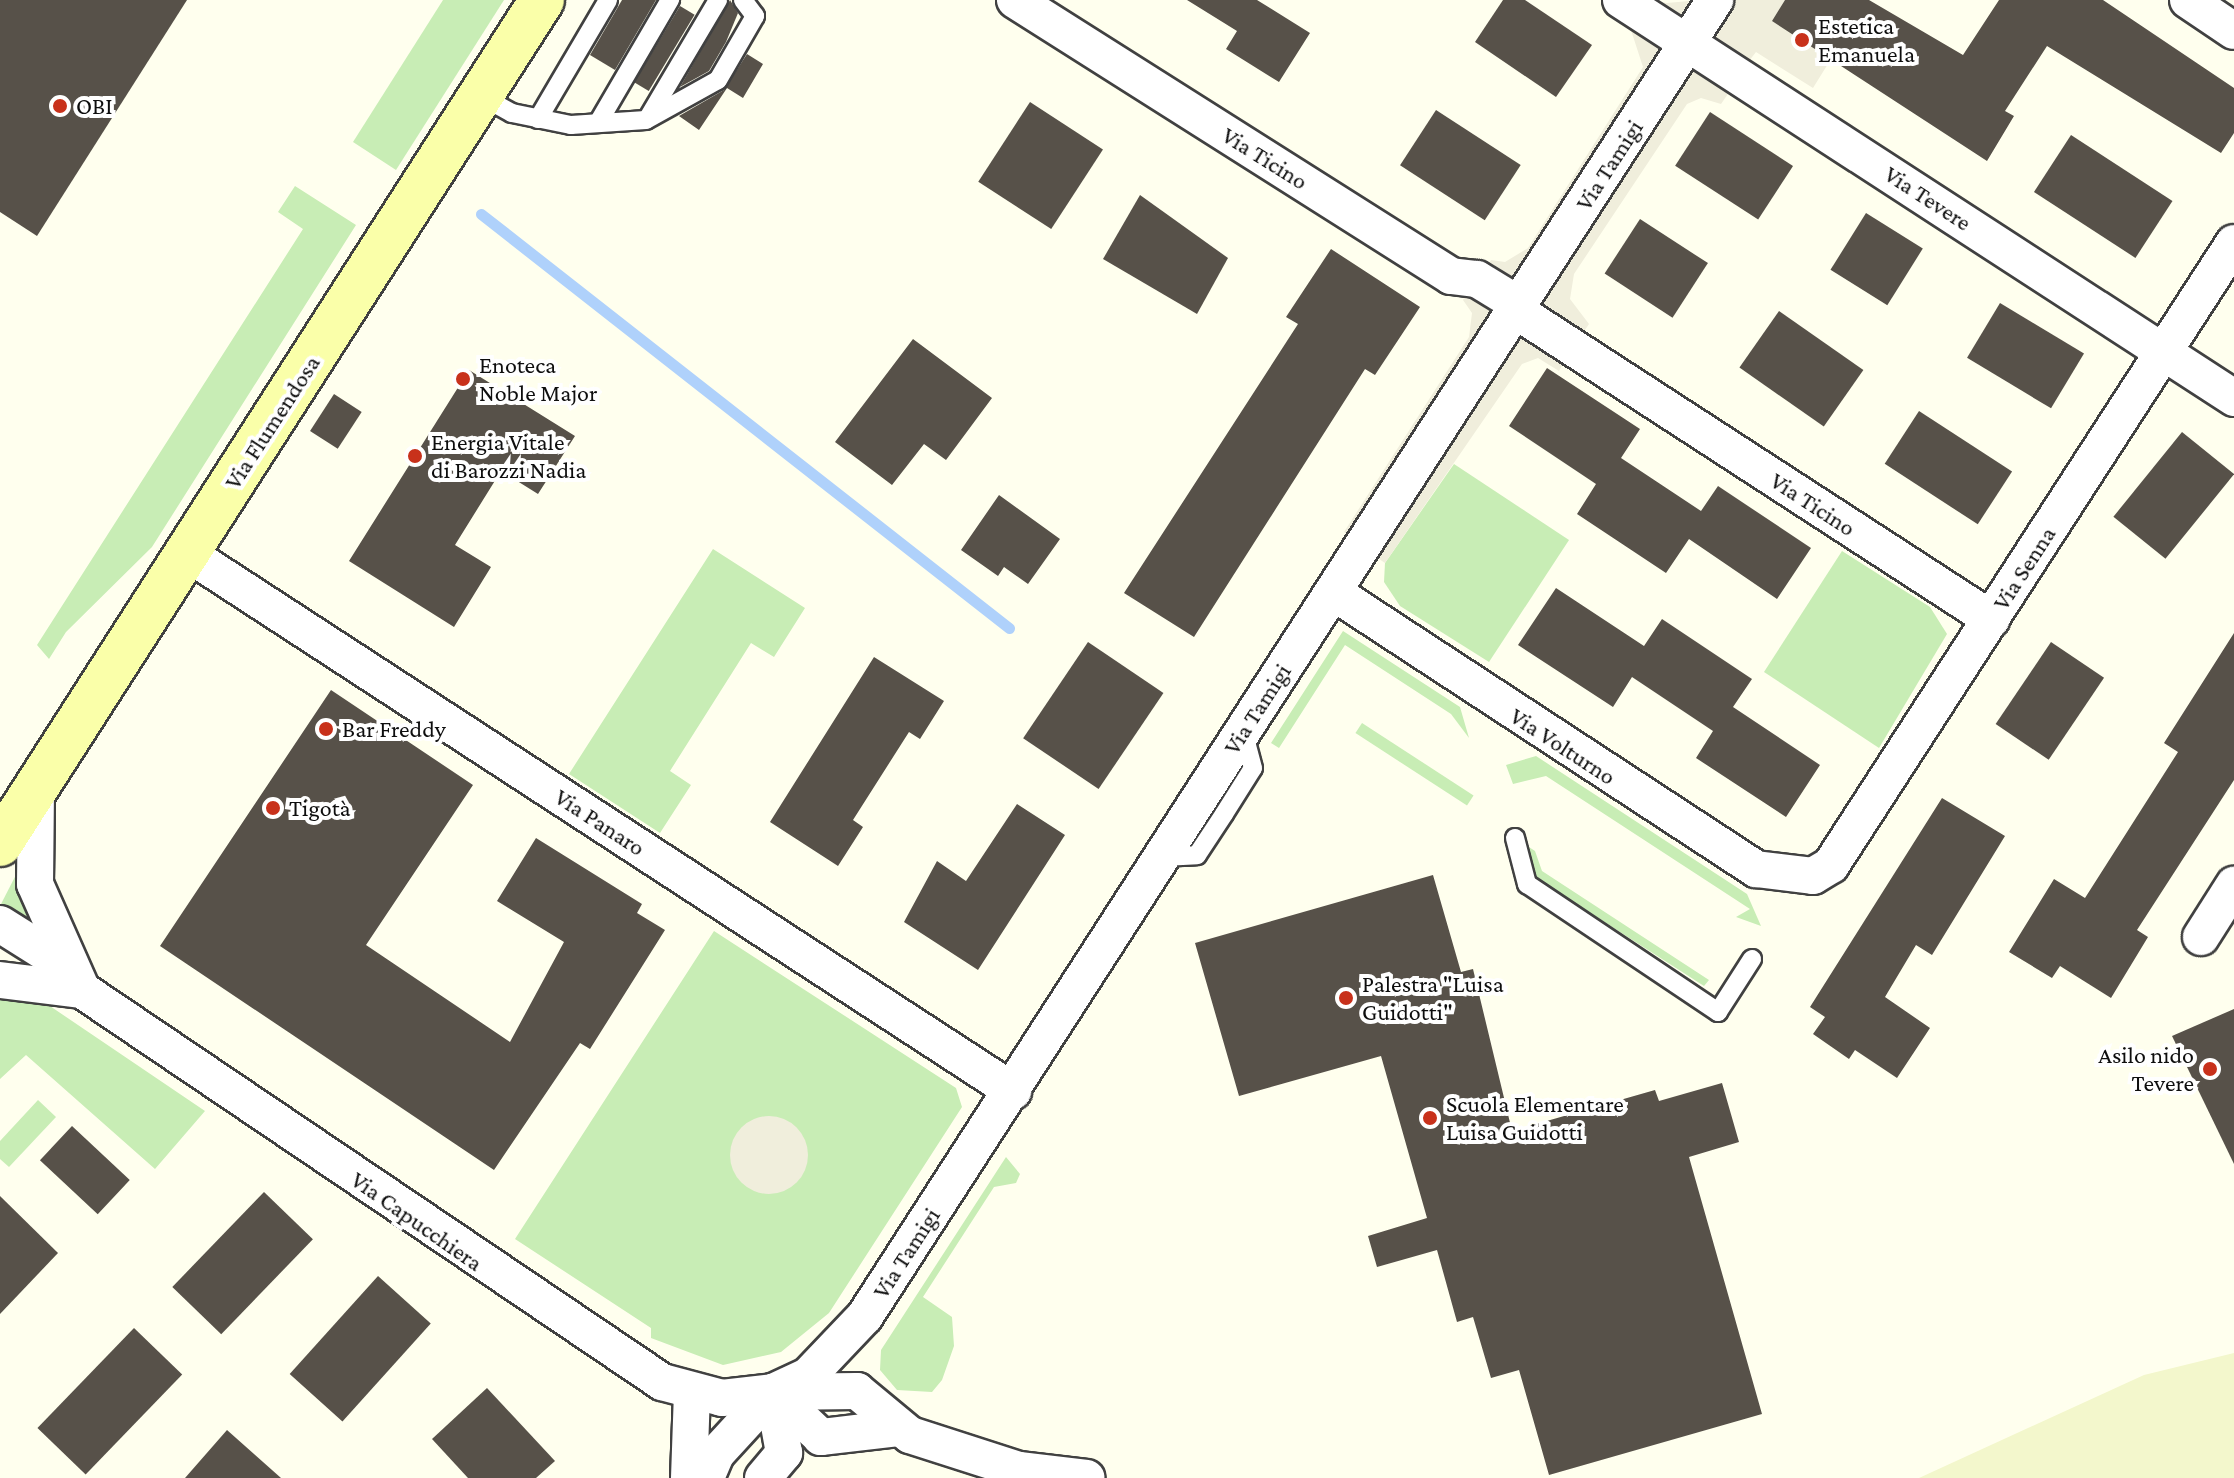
<!DOCTYPE html>
<meta charset="utf-8">
<style>
body{margin:0}
#map{position:relative;width:2234px;height:1478px;overflow:hidden;background:#ffe;font-family:"Crimson Pro",serif}
div>[style]{position:absolute}
.farmland>*{inset:0;background:#f3f7cc}
.green>*{inset:0;background:#c8edb5;transform-origin:0 0}
.plaza>*{inset:0;background:#f0eedc}
.round{border-radius:50%}
.stream>*{height:11px;margin:-5.5px;padding:0 5.5px;transform-origin:5.5px;border-radius:5.5px;background:#afd1fb}
.building>*{inset:0;background:#575149;transform-origin:0 0}
.roads{filter:drop-shadow(2px 0 #414141) drop-shadow(-2px 0 #414141) drop-shadow(0 2px #414141) drop-shadow(0 -2px #414141)}
.lane>*{height:18px;margin:-9px;padding:0 9px;transform-origin:9px;border-radius:9px;background:#fff}
.street>*{height:36px;margin:-18px;padding:0 18px;transform-origin:18px;border-radius:18px;background:#fff}
.secondary>*{height:44px;margin:-22px;padding:0 22px;transform-origin:22px;border-radius:22px;background:#faffa9}
.dots>*{width:22px;height:22px;translate:-50% -50%;box-sizing:border-box;border:4px solid #fff;border-radius:50%}
span{translate:-50% -50%;white-space:nowrap;text-align:center;line-height:1.15;-webkit-text-stroke:8px #fff;paint-order:stroke}
.poi-label{font-size:24px;color:#0e0e0e}
.left{translate:0 -50%;text-align:left}
.right{translate:-100% -50%;text-align:right}
.street-label{font-size:24px;color:#0e0e0e}
</style>
<div id="map">
<div class="farmland">
<i style="clip-path:polygon(2234px 1353px,2234px 1478px,1919px 1478px,2144px 1375px)"></i>
</div>
<div class="green">
<i style="clip-path:polygon(443px 0,504px 0,396px 170px,353px 142px)"></i>
<i style="clip-path:polygon(295px 186px,356px 225px,152px 547px,66px 632px,49px 659px,37px 645px,303px 229px,278px 212px)"></i>
<i style="clip-path:polygon(1454px 464px,1569px 540px,1489px 662px,1400px 606px,1384px 582px,1385px 563px)"></i>
<i style="clip-path:polygon(713px 549px,805px 608px,774px 657px,751px 643px,670px 771px,691px 785px,660px 833px,569px 774px)"></i>
<i style="clip-path:polygon(1842px 551px,1930px 607px,1947px 634px,1879px 748px,1764px 672px)"></i>
<i style="clip-path:polygon(1343px 631px,1460px 707px,1469px 738px,1451px 714px,1345px 645px,1279px 748px,1271px 743px)"></i>
<i style="left:1362px;top:723px;width:133px;height:12px;rotate:33deg"></i>
<i style="clip-path:polygon(1536px 756px,1747px 894px,1761px 926px,1736px 917px,1750px 909px,1546px 776px,1513px 784px,1506px 765px)"></i>
<i style="clip-path:polygon(1523px 843px,1535px 851px,1542px 871px,1709px 980px,1704px 986px,1536px 878px)"></i>
<i style="clip-path:polygon(20px 867px,38px 931px,0 906px)"></i>
<i style="clip-path:polygon(714px 931px,956px 1088px,962px 1107px,829px 1313px,781px 1352px,723px 1365px,651px 1338px,651px 1328px,515px 1239px)"></i>
<i style="clip-path:polygon(0 991px,44px 1002px,205px 1111px,155px 1169px,26px 1055px,0 1079px)"></i>
<i style="clip-path:polygon(38px 1100px,56px 1117px,9px 1167px,0 1159px,0 1141px)"></i>
<i style="clip-path:polygon(1006px 1157px,1020px 1174px,1016px 1183px,994px 1187px,923px 1297px,952px 1317px,954px 1346px,942px 1380px,932px 1392px,897px 1390px,880px 1370px,881px 1350px)"></i>
</div>
<div class="plaza">
<i style="clip-path:polygon(1645px 0,1667px 3px,1700px 0,1684px 24px)"></i>
<i style="clip-path:polygon(1733px 0,1785px 0,1772px 21px,1831px 59px,1813px 88px,1756px 52px,1749px 61px,1710px 36px)"></i>
<i style="clip-path:polygon(1629px 24px,1669px 50px,1515px 287px,1485px 269px,1491px 260px,1505px 262px,1528px 248px,1643px 67px)"></i>
<i style="clip-path:polygon(1691px 65px,1730px 91px,1721px 104px,1701px 98px,1687px 104px,1574px 274px,1570px 299px,1589px 324px,1583px 333px,1538px 303px)"></i>
<i style="clip-path:polygon(1469px 289px,1500px 309px,1354px 538px,1344px 532px,1469px 337px,1472px 313px,1463px 300px)"></i>
<i style="clip-path:polygon(1519px 329px,1566px 358px,1559px 371px,1538px 358px,1522px 364px,1385px 563px,1373px 555px)"></i>
<i class="round" style="left:730px;top:1116px;width:78px;height:78px"></i>
</div>
<div class="stream">
<i style="left:481px;top:214px;width:671px;rotate:38.1deg"></i>
</div>
<div class="building">
<i style="clip-path:polygon(0 0,187px 0,37px 236px,0 212px)"></i>
<i style="clip-path:polygon(622px 0,656px 0,615px 70px,590px 55px)"></i>
<i style="clip-path:polygon(730px 0,738px 13px,726px 42px,709px 71px,680px 87px)"></i>
<i style="clip-path:polygon(1187px 0,1257px 0,1310px 33px,1279px 82px,1226px 49px,1237px 31px)"></i>
<i style="clip-path:polygon(1503px 0,1525px 0,1592px 45px,1556px 97px,1475px 42px)"></i>
<i style="clip-path:polygon(1785px 0,1869px 0,1963px 55px,1999px 0,2103px 0,2234px 88px,2234px 133px,2221px 153px,2047px 46px,2005px 111px,2014px 116px,1987px 161px,1772px 21px)"></i>
<i style="left:680px;top:6px;width:17px;height:89px;rotate:31deg"></i>
<i style="clip-path:polygon(747px 54px,763px 64px,743px 98px,727px 88px,699px 130px,679px 116px,724px 90px)"></i>
<i style="left:1030px;top:102px;width:87px;height:95px;rotate:33deg"></i>
<i style="left:1436px;top:110px;width:101px;height:66px;rotate:33deg"></i>
<i style="left:1710px;top:112px;width:99px;height:64px;rotate:33deg"></i>
<i style="left:2071px;top:135px;width:121px;height:68px;rotate:33deg"></i>
<i style="clip-path:polygon(1140px 195px,1228px 258px,1197px 314px,1103px 259px)"></i>
<i style="left:1866px;top:213px;width:67px;height:67px;rotate:32deg"></i>
<i style="left:1640px;top:219px;width:81px;height:65px;rotate:33deg"></i>
<i style="clip-path:polygon(1331px 249px,1420px 307px,1375px 375px,1365px 369px,1194px 637px,1124px 593px,1298px 324px,1286px 317px)"></i>
<i style="left:2000px;top:303px;width:98px;height:64px;rotate:31deg"></i>
<i style="left:1779px;top:311px;width:103px;height:69px;rotate:35deg"></i>
<i style="clip-path:polygon(913px 339px,992px 398px,946px 460px,924px 444px,892px 485px,835px 442px)"></i>
<i style="clip-path:polygon(1547px 368px,1640px 429px,1621px 458px,1701px 511px,1718px 486px,1811px 548px,1777px 599px,1689px 539px,1666px 573px,1577px 514px,1596px 484px,1509px 426px)"></i>
<i style="clip-path:polygon(469px 370px,575px 436px,538px 494px,501px 471px,455px 545px,491px 567px,454px 627px,349px 561px)"></i>
<i style="left:334px;top:394px;width:33px;height:44px;rotate:33deg"></i>
<i style="left:1919px;top:411px;width:111px;height:63px;rotate:33deg"></i>
<i style="left:2182px;top:432px;width:67px;height:109px;rotate:39deg"></i>
<i style="clip-path:polygon(999px 495px,1060px 539px,1028px 584px,1004px 567px,998px 576px,961px 550px)"></i>
<i style="clip-path:polygon(1556px 588px,1644px 646px,1662px 619px,1752px 679px,1733px 707px,1820px 765px,1786px 817px,1696px 758px,1713px 731px,1632px 677px,1613px 707px,1518px 645px)"></i>
<i style="clip-path:polygon(2234px 633px,2234px 780px,2137px 930px,2148px 937px,2111px 998px,2060px 966px,2052px 978px,2009px 952px,2054px 879px,2085px 898px,2178px 752px,2164px 743px)"></i>
<i style="left:1088px;top:642px;width:91px;height:116px;rotate:34deg"></i>
<i style="left:2051px;top:642px;width:64px;height:99px;rotate:34deg"></i>
<i style="clip-path:polygon(874px 657px,944px 701px,920px 739px,909px 732px,853px 820px,863px 827px,838px 866px,770px 822px)"></i>
<i style="clip-path:polygon(331px 690px,473px 785px,366px 945px,510px 1042px,564px 942px,497px 901px,536px 838px,642px 904px,637px 913px,665px 930px,590px 1049px,580px 1043px,494px 1170px,160px 946px)"></i>
<i style="clip-path:polygon(1942px 798px,2005px 836px,1932px 955px,1916px 945px,1885px 997px,1930px 1028px,1897px 1078px,1855px 1050px,1849px 1059px,1813px 1034px,1825px 1017px,1810px 1007px)"></i>
<i style="clip-path:polygon(1017px 804px,1065px 835px,978px 970px,904px 922px,937px 861px,966px 881px)"></i>
<i style="clip-path:polygon(1433px 875px,1461px 972px,1473px 969px,1512px 1131px,1655px 1090px,1659px 1101px,1722px 1083px,1739px 1142px,1689px 1157px,1762px 1414px,1549px 1475px,1519px 1370px,1491px 1378px,1473px 1317px,1457px 1322px,1437px 1250px,1377px 1267px,1368px 1236px,1427px 1218px,1381px 1056px,1239px 1096px,1195px 943px)"></i>
<i style="clip-path:polygon(2234px 1009px,2234px 1164px,2172px 1036px)"></i>
<i style="left:72px;top:1126px;width:79px;height:47px;rotate:43deg"></i>
<i style="left:264px;top:1192px;width:68px;height:132px;rotate:44deg"></i>
<i style="clip-path:polygon(0 1196px,58px 1253px,0 1314px)"></i>
<i style="left:378px;top:1276px;width:71px;height:132px;rotate:42deg"></i>
<i style="left:134px;top:1328px;width:67px;height:139px;rotate:44deg"></i>
<i style="clip-path:polygon(487px 1388px,555px 1461px,536px 1478px,468px 1478px,432px 1439px)"></i>
<i style="clip-path:polygon(227px 1430px,281px 1478px,185px 1478px)"></i>
</div>
<div class="roads">
<div class="lane">
<i style="left:481px;top:96px;width:35px;rotate:29deg"></i>
<i style="left:512px;top:113px;width:60px;rotate:11.5deg"></i>
<i style="left:571px;top:125px;width:75px;rotate:-3.8deg"></i>
<i style="left:646px;top:120px;width:82px;rotate:-29.1deg"></i>
<i style="left:718px;top:80px;width:74px;rotate:-60deg"></i>
<i style="left:755px;top:16px;width:20px;rotate:-127deg"></i>
<i style="left:648px;top:118px;width:137px;rotate:-59.3deg"></i>
<i style="left:538px;top:119px;width:138px;rotate:-59.5deg"></i>
<i style="left:598px;top:123px;width:143px;rotate:-59.7deg"></i>
<i style="left:1515px;top:838px;width:48px;rotate:75.4deg"></i>
<i style="left:1527px;top:884px;width:230px;rotate:33.8deg"></i>
<i style="left:1718px;top:1012px;width:63px;rotate:-57.3deg"></i>
<i style="left:1163px;top:857px;width:34px;rotate:-3deg"></i>
<i style="left:1197px;top:855px;width:49px;rotate:-56.6deg"></i>
<i style="left:1224px;top:814px;width:54px;rotate:-57.8deg"></i>
<i style="left:1253px;top:768px;width:35px;rotate:-105deg"></i>
</div>
<div class="street">
<i style="left:1015px;top:0;width:516px;rotate:32.33deg"></i>
<i style="left:1451px;top:276px;width:26px;rotate:7deg"></i>
<i style="left:1477px;top:279px;width:48px;rotate:31.4deg"></i>
<i style="left:1621px;top:0;width:731px;rotate:32.99deg"></i>
<i style="left:2188px;top:0;width:55px;rotate:34deg"></i>
<i style="left:1515px;top:310px;width:568px;rotate:32.99deg"></i>
<i style="left:187px;top:553px;width:986px;rotate:33.08deg"></i>
<i style="left:1333px;top:592px;width:506px;rotate:33.22deg"></i>
<i style="left:1756px;top:869px;width:57px;rotate:7deg"></i>
<i style="left:1813px;top:876px;width:21px;rotate:-31deg"></i>
<i style="left:1831px;top:865px;width:741px;rotate:-57.06deg"></i>
<i style="left:36px;top:789px;width:95px;rotate:90.6deg"></i>
<i style="left:35px;top:884px;width:116px;rotate:66.1deg"></i>
<i style="left:0;top:924px;width:83px;rotate:32.2deg"></i>
<i style="left:2201px;top:937px;width:62px;rotate:-57.6deg"></i>
<i style="left:0;top:980px;width:83px;rotate:7deg"></i>
<i style="left:82px;top:990px;width:700px;rotate:34.05deg"></i>
<i style="left:662px;top:1382px;width:62px;rotate:14.9deg"></i>
<i style="left:722px;top:1398px;width:51px;rotate:-6.7deg"></i>
<i style="left:773px;top:1392px;width:38px;rotate:-25deg"></i>
<i style="left:808px;top:1376px;width:83px;rotate:-46.5deg"></i>
<i style="left:865px;top:1316px;width:1567px;rotate:-57.14deg"></i>
<i style="left:898px;top:1428px;width:78px;rotate:173.3deg"></i>
<i style="left:821px;top:1437px;width:66px;rotate:-136.8deg"></i>
<i style="left:773px;top:1392px;width:84px;rotate:-0.7deg"></i>
<i style="left:857px;top:1391px;width:69px;rotate:39.7deg"></i>
<i style="left:910px;top:1435px;width:114px;rotate:17.8deg"></i>
<i style="left:1019px;top:1470px;width:68px;rotate:6.7deg"></i>
<i style="left:689px;top:1478px;width:84px;rotate:-88deg"></i>
<i style="left:706px;top:1478px;width:26px;rotate:-67deg"></i>
<i style="left:716px;top:1454px;width:84px;rotate:-47.4deg"></i>
<i style="left:763px;top:1478px;width:33px;rotate:-50deg"></i>
<i style="left:784px;top:1453px;width:62px;rotate:-100.2deg"></i>
</div>
<div class="secondary">
<i style="left:0;top:844px;width:1003px;rotate:-57.29deg"></i>
</div>
</div>
<div class="dots">
<i style="left:1802px;top:40px;background:#c8311b"></i>
<i style="left:60px;top:106px;background:#c8311b"></i>
<i style="left:463px;top:379px;background:#c8311b"></i>
<i style="left:415px;top:456px;background:#c8311b"></i>
<i style="left:326px;top:729px;background:#c8311b"></i>
<i style="left:273px;top:808px;background:#c8311b"></i>
<i style="left:1346px;top:998px;background:#c8311b"></i>
<i style="left:2210px;top:1069px;background:#c8311b"></i>
<i style="left:1430px;top:1118px;background:#c8311b"></i>
</div>
<div class="poi-label">
<span class="left" style="left:1818px;top:40px">Estetica<br>Emanuela</span>
<span class="left" style="left:76px;top:106px">OBI</span>
<span class="left" style="left:479px;top:379px">Enoteca<br>Noble Major</span>
<span class="left" style="left:431px;top:456px">Energia Vitale<br>di Barozzi Nadia</span>
<span class="left" style="left:342px;top:729px">Bar Freddy</span>
<span class="left" style="left:289px;top:808px">Tigotà</span>
<span class="left" style="left:1362px;top:998px">Palestra "Luisa<br>Guidotti"</span>
<span class="right" style="left:2194px;top:1069px">Asilo nido<br>Tevere</span>
<span class="left" style="left:1446px;top:1118px">Scuola Elementare<br>Luisa Guidotti</span>
</div>
<div class="street-label">
<span style="left:1265px;top:158px;rotate:32deg">Via Ticino</span>
<span style="left:1609px;top:165px;rotate:-57deg">Via Tamigi</span>
<span style="left:1928px;top:198px;rotate:33deg">Via Tevere</span>
<span style="left:272px;top:422px;rotate:-57deg">Via Flumendosa</span>
<span style="left:1813px;top:504px;rotate:33deg">Via Ticino</span>
<span style="left:2024px;top:568px;rotate:-57deg">Via Senna</span>
<span style="left:1257px;top:709px;rotate:-57deg">Via Tamigi</span>
<span style="left:1563px;top:746px;rotate:33deg">Via Volturno</span>
<span style="left:600px;top:822px;rotate:33deg">Via Panaro</span>
<span style="left:417px;top:1221px;rotate:35deg">Via Capucchiera</span>
<span style="left:906px;top:1253px;rotate:-57deg">Via Tamigi</span>
</div>
</div>
